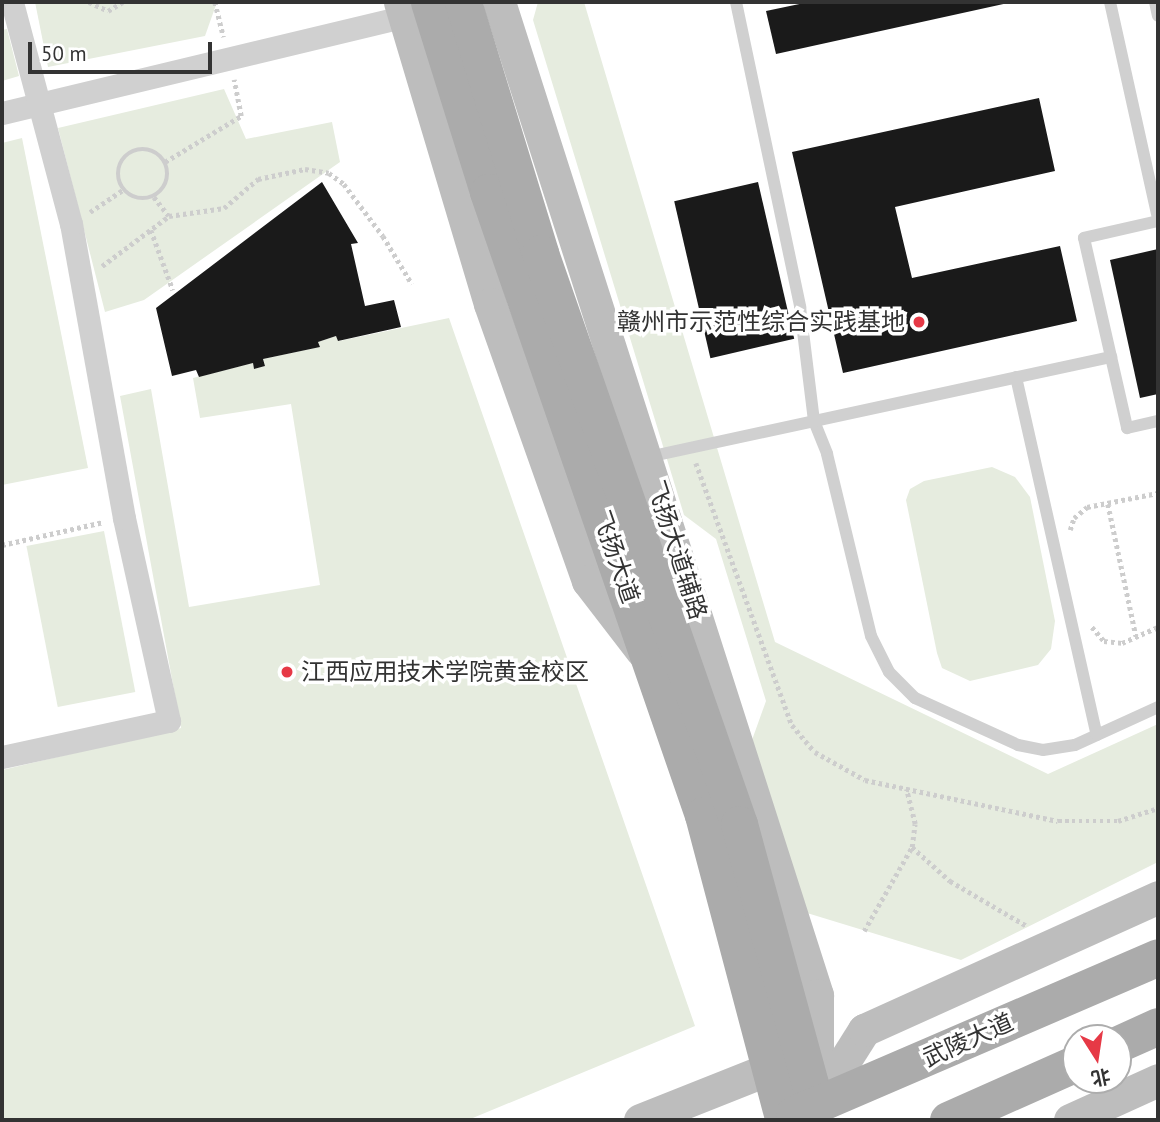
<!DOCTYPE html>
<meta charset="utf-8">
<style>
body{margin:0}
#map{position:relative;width:1160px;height:1122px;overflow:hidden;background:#fff;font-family:"PT Sans","Noto Sans SC",sans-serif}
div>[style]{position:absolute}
.green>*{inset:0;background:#e6ecdf;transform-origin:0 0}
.building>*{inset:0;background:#1a1a1a;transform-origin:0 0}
.path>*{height:4.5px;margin-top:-2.25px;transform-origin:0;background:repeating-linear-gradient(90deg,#cdcdcd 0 3.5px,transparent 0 7px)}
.path>.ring{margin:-2.25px;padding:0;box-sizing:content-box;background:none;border:4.5px solid #cdcdcd;border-radius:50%}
.lane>*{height:12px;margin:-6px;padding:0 6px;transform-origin:6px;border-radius:6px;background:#d0d0d0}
.street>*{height:23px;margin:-11.5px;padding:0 11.5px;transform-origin:11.5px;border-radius:11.5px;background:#d0d0d0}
.secondary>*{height:33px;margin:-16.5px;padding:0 16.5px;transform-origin:16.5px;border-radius:16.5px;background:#bdbdbd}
.primary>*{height:37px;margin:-18.5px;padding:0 18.5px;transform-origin:18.5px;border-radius:18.5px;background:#ababab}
.dots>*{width:19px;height:19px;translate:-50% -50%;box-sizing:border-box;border:4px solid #fff;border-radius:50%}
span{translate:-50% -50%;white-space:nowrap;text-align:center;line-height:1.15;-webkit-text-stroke:7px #fff;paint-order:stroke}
.poi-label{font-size:24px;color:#333}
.right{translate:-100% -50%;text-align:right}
.left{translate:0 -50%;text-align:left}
.street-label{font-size:24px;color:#333}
.frame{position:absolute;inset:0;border:4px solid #333;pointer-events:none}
.north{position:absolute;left:1062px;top:1024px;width:70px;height:70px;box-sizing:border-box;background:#fff;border:2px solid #adadad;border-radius:50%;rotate:168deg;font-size:19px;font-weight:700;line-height:28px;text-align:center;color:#333}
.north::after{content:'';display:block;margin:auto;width:24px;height:32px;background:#e63946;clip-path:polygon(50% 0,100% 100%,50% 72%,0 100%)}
.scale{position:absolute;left:28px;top:42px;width:184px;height:32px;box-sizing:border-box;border:4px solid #333;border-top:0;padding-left:9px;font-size:21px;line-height:24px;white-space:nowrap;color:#333;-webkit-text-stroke:5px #fff;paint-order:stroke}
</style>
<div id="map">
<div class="green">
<i style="clip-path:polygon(35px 2px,217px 2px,205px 36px,48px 67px)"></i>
<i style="clip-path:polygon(538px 2px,584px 2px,775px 642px,1048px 774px,1158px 724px,1158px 862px,961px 960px,807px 913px,752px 740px,766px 701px,716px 539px,684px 515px,533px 20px)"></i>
<i style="clip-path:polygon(7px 29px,19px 76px,2px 81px,2px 30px)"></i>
<i style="clip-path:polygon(224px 89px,246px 139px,332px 122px,340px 162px,144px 300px,105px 312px,58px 128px)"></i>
<i style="clip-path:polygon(22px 138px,88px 468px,2px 485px,2px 143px)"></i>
<i style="clip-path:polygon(449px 318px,695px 1026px,468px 1120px,2px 1120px,2px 770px,181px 728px,120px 396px,151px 389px,189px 607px,320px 585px,291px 404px,200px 418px,193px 378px,253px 363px,254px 369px,265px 366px,263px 359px,319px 347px,318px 342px,336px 336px,339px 341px)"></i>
<i style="clip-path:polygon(992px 467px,1015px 477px,1030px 497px,1055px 621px,1051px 649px,1038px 665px,970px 681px,942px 668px,937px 653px,906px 500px,910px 489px,924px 481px)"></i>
<i style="left:104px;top:531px;width:164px;height:79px;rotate:79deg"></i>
</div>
<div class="building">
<i style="clip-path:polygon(809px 2px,1008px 2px,1008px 3px,776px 54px,766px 11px)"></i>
<i style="clip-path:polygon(1039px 98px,1055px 171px,895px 207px,912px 278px,1060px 246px,1077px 321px,843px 373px,792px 152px)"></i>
<i style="clip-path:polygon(322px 182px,358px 243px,351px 244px,365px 306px,394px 300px,401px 327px,338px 341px,336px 336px,318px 342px,320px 347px,263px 359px,265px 366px,254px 369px,253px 363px,199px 377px,196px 370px,172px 376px,156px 308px)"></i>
<i style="left:758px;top:182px;width:161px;height:86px;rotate:77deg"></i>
<i style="clip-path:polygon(1158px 249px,1158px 394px,1140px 398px,1110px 260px)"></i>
</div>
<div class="path">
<i style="left:89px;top:2px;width:21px;rotate:25deg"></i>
<i style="left:108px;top:11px;width:17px;rotate:-31deg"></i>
<i style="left:215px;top:2px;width:36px;rotate:76deg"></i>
<i class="ring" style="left:118px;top:149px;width:45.5px;height:45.5px"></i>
<i style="left:165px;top:162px;width:89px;rotate:-31.2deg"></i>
<i style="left:241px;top:116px;width:37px;rotate:-101deg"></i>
<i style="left:154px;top:197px;width:24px;rotate:52deg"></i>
<i style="left:90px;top:212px;width:40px;rotate:-34deg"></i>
<i style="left:151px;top:230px;width:64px;rotate:69.9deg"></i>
<i style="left:102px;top:266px;width:84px;rotate:-36.7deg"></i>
<i style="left:169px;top:216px;width:56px;rotate:-8.3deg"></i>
<i style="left:224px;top:208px;width:45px;rotate:-40.5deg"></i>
<i style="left:258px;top:179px;width:48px;rotate:-12deg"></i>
<i style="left:305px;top:169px;width:24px;rotate:9deg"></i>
<i style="left:329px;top:173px;width:19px;rotate:36deg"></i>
<i style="left:344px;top:184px;width:65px;rotate:53.1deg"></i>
<i style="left:383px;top:236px;width:56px;rotate:58.9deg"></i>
<i style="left:696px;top:463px;width:279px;rotate:69.9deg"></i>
<i style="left:792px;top:725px;width:35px;rotate:50deg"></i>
<i style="left:815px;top:752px;width:57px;rotate:29.2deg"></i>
<i style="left:865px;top:780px;width:197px;rotate:12deg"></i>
<i style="left:1058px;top:821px;width:60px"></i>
<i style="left:1118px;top:821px;width:42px;rotate:-18deg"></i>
<i style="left:1108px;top:504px;width:135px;rotate:78deg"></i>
<i style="left:1070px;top:530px;width:13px;rotate:-72deg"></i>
<i style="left:1074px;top:518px;width:17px;rotate:-40deg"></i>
<i style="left:1087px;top:507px;width:72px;rotate:-11.2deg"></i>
<i style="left:2px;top:545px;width:104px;rotate:-12.8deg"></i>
<i style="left:1092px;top:627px;width:18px;rotate:49deg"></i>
<i style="left:1104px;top:641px;width:18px;rotate:6deg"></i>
<i style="left:1122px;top:643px;width:39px;rotate:-24deg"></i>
<i style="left:912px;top:847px;width:51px;rotate:41.8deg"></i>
<i style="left:950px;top:881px;width:89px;rotate:30.3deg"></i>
<i style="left:864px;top:931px;width:97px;rotate:-60.3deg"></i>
<i style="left:912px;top:847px;width:23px;rotate:-83deg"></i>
<i style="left:915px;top:824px;width:36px;rotate:-104deg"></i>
</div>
<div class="lane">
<i style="left:736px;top:2px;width:312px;rotate:78.1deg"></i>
<i style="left:800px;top:307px;width:115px;rotate:83deg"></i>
<i style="left:814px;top:421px;width:35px;rotate:68deg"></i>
<i style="left:827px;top:454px;width:187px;rotate:76.4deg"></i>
<i style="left:871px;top:636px;width:40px;rotate:63.4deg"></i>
<i style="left:889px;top:672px;width:37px;rotate:45deg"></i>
<i style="left:915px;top:698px;width:113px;rotate:24.5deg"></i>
<i style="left:1018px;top:745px;width:25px;rotate:11deg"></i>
<i style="left:1043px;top:750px;width:32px;rotate:-9deg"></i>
<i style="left:1075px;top:745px;width:91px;rotate:-24.6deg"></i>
<i style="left:1110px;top:2px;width:221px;rotate:77.5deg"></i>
<i style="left:1155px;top:2px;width:14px;rotate:78deg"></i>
<i style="left:1158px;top:221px;width:76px;rotate:167.1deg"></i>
<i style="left:1084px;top:238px;width:195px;rotate:77.2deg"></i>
<i style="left:1127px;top:428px;width:32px;rotate:-13deg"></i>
<i style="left:1016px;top:377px;width:367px;rotate:77.3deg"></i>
<i style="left:648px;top:457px;width:474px;rotate:-12.2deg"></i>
</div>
<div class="street">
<i style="left:2px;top:113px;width:427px;rotate:-13.5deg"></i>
<i style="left:2px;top:757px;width:171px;rotate:-12.2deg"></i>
<i style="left:169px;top:721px;width:208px;rotate:-102.5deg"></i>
<i style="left:124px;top:518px;width:299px;rotate:-100.2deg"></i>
<i style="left:71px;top:224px;width:230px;rotate:-104.9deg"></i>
</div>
<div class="secondary">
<i style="left:400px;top:2px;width:315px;rotate:73.4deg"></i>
<i style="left:490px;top:304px;width:294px;rotate:70.5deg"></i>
<i style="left:588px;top:581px;width:88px;rotate:52.4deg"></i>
<i style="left:499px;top:2px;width:1043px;rotate:72.24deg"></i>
<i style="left:817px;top:995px;width:89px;rotate:90deg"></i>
<i style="left:816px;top:1106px;width:90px;rotate:-57.7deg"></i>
<i style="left:864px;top:1030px;width:323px;rotate:-24.3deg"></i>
<i style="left:640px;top:1120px;width:166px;rotate:-21.6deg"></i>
<i style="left:1070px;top:1120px;width:97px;rotate:-24.4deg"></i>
</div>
<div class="primary">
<i style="left:429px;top:2px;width:199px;rotate:72.7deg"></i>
<i style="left:488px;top:192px;width:659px;rotate:70.96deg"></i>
<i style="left:703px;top:815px;width:313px;rotate:75.2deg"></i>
<i style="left:463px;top:2px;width:263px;rotate:72.9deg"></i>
<i style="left:540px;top:253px;width:605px;rotate:70.79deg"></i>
<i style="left:739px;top:824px;width:292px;rotate:74.7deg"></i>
<i style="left:1118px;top:1044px;width:44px;rotate:-24.2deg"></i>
<i style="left:794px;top:1114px;width:396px;rotate:-23.3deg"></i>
<i style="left:948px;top:1120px;width:140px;rotate:-24deg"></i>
</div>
<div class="dots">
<i style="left:919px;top:322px;background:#e63946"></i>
<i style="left:287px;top:672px;background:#e63946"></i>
</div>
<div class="poi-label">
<span class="right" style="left:905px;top:322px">赣州市示范性综合实践基地</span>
<span class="left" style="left:301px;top:672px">江西应用技术学院黄金校区</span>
</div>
<div class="street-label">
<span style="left:677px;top:550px;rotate:72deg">飞扬大道辅路</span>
<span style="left:616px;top:557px;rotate:71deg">飞扬大道</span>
<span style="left:968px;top:1040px;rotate:-24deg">武陵大道</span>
</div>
<div class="frame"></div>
<div class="north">北</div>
<div class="scale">50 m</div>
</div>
